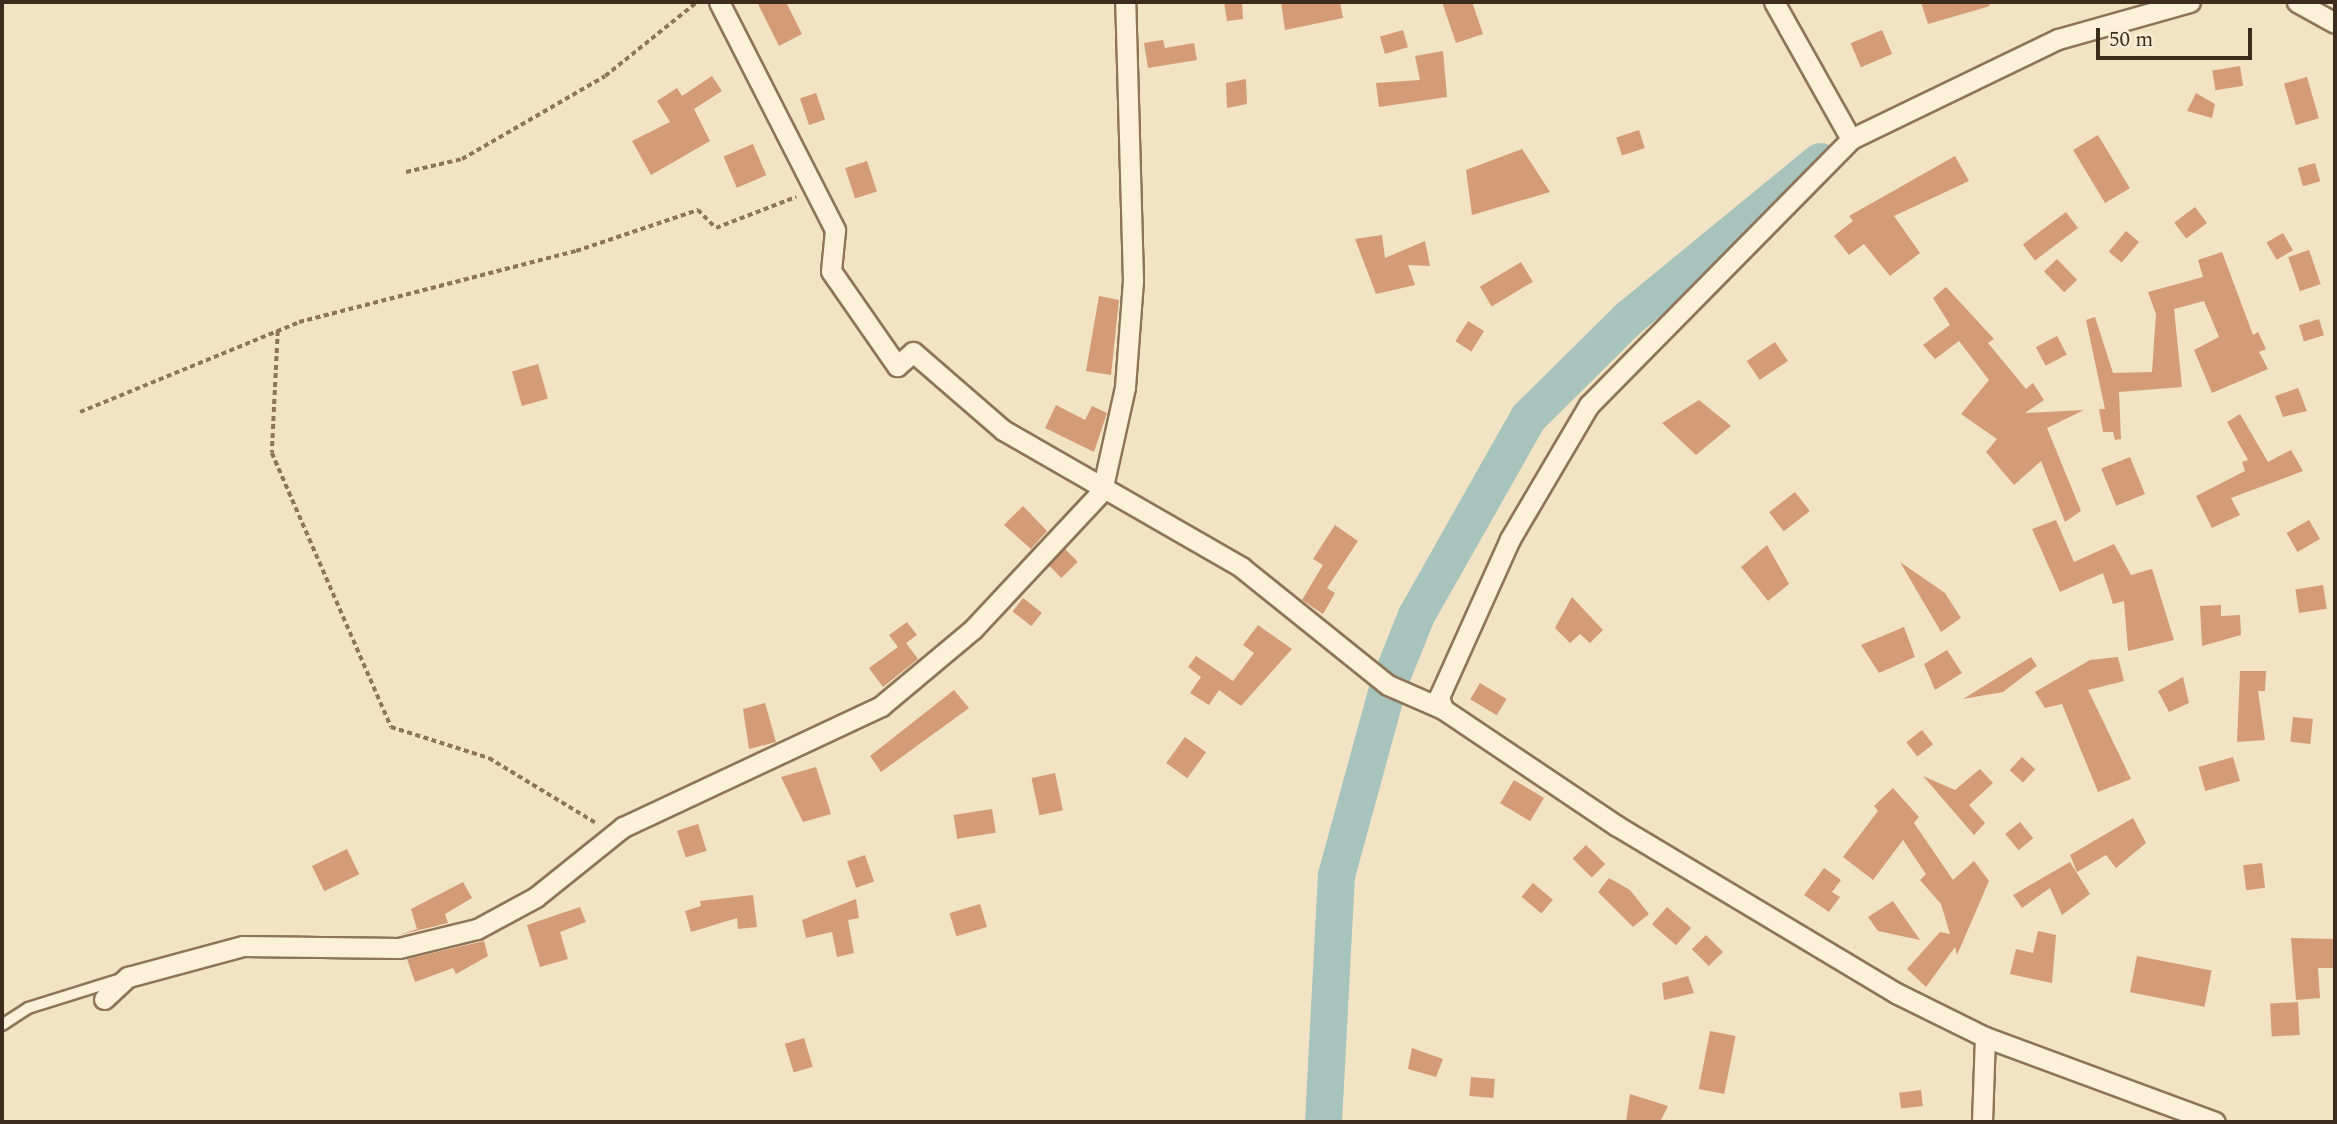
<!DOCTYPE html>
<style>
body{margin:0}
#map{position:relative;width:2337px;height:1124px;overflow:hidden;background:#f2e3c4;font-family:Spectral,serif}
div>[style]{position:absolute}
.river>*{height:37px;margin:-18.5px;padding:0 18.5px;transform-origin:18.5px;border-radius:18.5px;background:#a6c4bb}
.building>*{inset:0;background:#d39c76;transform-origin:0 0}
.path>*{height:3.5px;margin-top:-1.75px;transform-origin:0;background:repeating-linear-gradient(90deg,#8e7458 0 5px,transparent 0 8.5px)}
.roads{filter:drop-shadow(2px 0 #8e7458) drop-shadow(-2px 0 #8e7458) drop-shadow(0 2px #8e7458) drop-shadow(0 -2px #8e7458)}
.service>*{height:10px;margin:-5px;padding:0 5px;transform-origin:5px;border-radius:5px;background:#fbf0d8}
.minor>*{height:19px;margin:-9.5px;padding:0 9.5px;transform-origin:9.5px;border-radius:9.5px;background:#fbf0d8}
span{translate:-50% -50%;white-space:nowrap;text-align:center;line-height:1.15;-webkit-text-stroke:6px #f8edd4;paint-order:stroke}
.frame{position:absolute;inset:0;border:4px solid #3d2c1e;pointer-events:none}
.scale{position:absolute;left:2096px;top:28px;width:156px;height:32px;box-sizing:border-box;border:4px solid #3d2c1e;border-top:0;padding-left:9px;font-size:21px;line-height:24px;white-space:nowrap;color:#3d2c1e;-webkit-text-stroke:5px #f8edd4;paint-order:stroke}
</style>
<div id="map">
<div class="river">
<i style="left:1323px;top:1122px;width:247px;rotate:-87deg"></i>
<i style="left:1336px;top:875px;width:197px;rotate:-74.7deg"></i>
<i style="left:1388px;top:685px;width:75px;rotate:-68.2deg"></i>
<i style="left:1416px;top:615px;width:227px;rotate:-60.5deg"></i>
<i style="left:1528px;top:417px;width:141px;rotate:-44.7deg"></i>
<i style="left:1628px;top:318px;width:248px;rotate:-39.3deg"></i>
</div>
<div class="building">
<i style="clip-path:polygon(757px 2px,786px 2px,802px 34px,779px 46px)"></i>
<i style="clip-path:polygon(1224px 2px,1242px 2px,1243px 19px,1227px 21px)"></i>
<i style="clip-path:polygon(1281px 2px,1340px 2px,1343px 18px,1285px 30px)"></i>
<i style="clip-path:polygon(1442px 2px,1472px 2px,1483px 34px,1456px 43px)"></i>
<i style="clip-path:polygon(1921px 2px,1989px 2px,1990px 6px,1928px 24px)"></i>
<i style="left:1403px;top:30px;width:18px;height:24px;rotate:74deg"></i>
<i style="left:1882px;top:30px;width:26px;height:34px;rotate:67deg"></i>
<i style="clip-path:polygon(1163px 40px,1165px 48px,1194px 43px,1197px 60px,1148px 68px,1144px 43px)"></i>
<i style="clip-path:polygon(1443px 51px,1447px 97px,1379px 107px,1376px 83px,1420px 80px,1415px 56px)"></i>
<i style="left:2240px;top:66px;width:20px;height:28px;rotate:81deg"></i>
<i style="clip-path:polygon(712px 76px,722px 91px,694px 109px,710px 141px,651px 175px,632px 141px,670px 122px,657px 101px,677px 88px,682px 96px)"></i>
<i style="left:2307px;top:77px;width:43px;height:24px;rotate:74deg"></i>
<i style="clip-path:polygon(1246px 79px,1247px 104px,1227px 108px,1226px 83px)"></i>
<i style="left:816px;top:93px;width:28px;height:17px;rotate:71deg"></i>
<i style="clip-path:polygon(2196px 93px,2215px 104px,2212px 118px,2187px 111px)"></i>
<i style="left:1639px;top:130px;width:19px;height:24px;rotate:72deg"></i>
<i style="left:2098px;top:135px;width:62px;height:29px;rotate:59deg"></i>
<i style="left:753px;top:144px;width:34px;height:32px;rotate:67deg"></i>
<i style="clip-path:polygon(1522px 149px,1550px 192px,1472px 215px,1466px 170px)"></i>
<i style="clip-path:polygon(1955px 156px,1969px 181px,1894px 216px,1920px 253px,1890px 276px,1864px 244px,1849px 255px,1834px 236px,1853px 221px,1849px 216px)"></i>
<i style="left:867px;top:161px;width:32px;height:23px;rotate:72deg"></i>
<i style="left:2315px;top:163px;width:19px;height:18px;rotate:74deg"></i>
<i style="left:2195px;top:207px;width:20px;height:26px;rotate:53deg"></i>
<i style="left:2066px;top:212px;width:20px;height:54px;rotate:53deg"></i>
<i style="left:2126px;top:231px;width:17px;height:27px;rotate:40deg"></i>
<i style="left:2283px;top:233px;width:20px;height:19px;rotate:60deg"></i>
<i style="clip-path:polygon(1382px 235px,1385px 258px,1425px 241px,1430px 266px,1408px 265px,1415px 285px,1376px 294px,1355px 239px)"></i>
<i style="left:2309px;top:250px;width:36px;height:22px;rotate:71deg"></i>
<i style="clip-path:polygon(2222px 252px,2253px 335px,2258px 332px,2266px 349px,2259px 352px,2268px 369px,2212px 393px,2194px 350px,2219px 337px,2204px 301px,2174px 309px,2182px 387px,2119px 392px,2121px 439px,2115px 440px,2113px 432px,2103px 432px,2099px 409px,2105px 409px,2086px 320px,2095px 317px,2113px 373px,2152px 372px,2156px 314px,2148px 292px,2203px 277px,2198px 260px)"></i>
<i style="left:2057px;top:259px;width:29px;height:18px;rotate:46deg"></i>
<i style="left:1521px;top:262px;width:23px;height:48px;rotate:59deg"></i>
<i style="clip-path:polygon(1946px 287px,1994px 339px,1988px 343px,2026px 389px,2033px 383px,2044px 400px,2025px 413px,2084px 410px,2047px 428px,2081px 511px,2065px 522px,2041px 461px,2014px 485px,1986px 452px,1997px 439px,1961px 414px,1989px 380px,1959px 341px,1935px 359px,1923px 345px,1950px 325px,1933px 298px)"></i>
<i style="clip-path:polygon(1099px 296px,1119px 300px,1111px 375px,1086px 371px)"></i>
<i style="left:2319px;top:319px;width:17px;height:21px;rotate:73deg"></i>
<i style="left:1468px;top:321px;width:19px;height:24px;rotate:32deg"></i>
<i style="left:2057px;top:336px;width:21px;height:24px;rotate:62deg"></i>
<i style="left:1775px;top:342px;width:23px;height:34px;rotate:56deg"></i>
<i style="left:538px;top:364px;width:36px;height:27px;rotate:74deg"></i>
<i style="clip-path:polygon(2298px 388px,2307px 411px,2283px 417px,2275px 396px)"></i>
<i style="clip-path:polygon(1699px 400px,1731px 426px,1696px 455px,1662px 423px)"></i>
<i style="clip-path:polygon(1056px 405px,1085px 420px,1092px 406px,1107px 413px,1094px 452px,1045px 428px)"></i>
<i style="clip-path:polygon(2240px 414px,2268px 462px,2291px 450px,2303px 471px,2231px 498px,2240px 515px,2212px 528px,2196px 496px,2245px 471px,2242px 462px,2248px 460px,2227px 422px)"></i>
<i style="left:2130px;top:457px;width:40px;height:31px;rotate:68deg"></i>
<i style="left:1795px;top:492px;width:24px;height:33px;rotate:52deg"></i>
<i style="clip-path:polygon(1023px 506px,1047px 531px,1031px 549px,1004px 525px)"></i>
<i style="clip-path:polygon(2056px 520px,2074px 562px,2114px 544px,2131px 575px,2152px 569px,2174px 640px,2128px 651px,2124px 601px,2113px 604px,2103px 573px,2060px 592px,2032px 529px)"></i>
<i style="left:2309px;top:520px;width:22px;height:26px;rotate:60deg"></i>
<i style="clip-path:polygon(1335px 525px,1358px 541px,1327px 588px,1335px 593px,1323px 614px,1302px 600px,1323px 565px,1313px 559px)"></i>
<i style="clip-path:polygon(1767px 545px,1789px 584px,1768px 601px,1741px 567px)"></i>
<i style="left:1065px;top:549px;width:18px;height:23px;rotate:45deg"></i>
<i style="clip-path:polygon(1900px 562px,1945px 593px,1961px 618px,1941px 632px)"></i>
<i style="left:2323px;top:585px;width:24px;height:28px;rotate:81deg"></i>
<i style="clip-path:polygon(1572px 597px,1603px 630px,1590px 643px,1580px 634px,1570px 643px,1555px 628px)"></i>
<i style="left:1023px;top:598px;width:24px;height:17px;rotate:38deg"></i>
<i style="clip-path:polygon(2221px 605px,2221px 616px,2240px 615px,2241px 635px,2202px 646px,2200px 606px)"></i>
<i style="clip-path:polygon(907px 622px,917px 635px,906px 643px,918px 659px,883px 687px,869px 668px,898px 647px,889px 635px)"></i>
<i style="clip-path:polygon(1258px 625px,1292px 649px,1241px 706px,1219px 690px,1209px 705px,1190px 693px,1201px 677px,1188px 667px,1196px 656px,1233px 681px,1254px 653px,1243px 645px)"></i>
<i style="clip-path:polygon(1904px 627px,1915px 657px,1879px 673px,1861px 645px)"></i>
<i style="clip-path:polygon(1947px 650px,1962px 673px,1935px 690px,1924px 664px)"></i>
<i style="clip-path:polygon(2031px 657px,2037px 666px,2003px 692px,1963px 699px)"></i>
<i style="clip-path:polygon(2118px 657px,2124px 681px,2088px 690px,2131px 779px,2098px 792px,2062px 704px,2045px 708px,2035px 692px,2090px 660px)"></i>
<i style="clip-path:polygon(2240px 671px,2266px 671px,2265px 691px,2258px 691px,2265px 740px,2237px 742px)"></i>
<i style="clip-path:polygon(2183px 677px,2189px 703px,2169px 712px,2158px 691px)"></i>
<i style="left:1480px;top:683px;width:31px;height:19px;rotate:31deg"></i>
<i style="clip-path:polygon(954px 690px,969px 708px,881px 772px,870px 756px)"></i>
<i style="clip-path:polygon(765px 703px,776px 742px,749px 749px,743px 709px)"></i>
<i style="left:2293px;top:717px;width:20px;height:25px;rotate:6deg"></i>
<i style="left:1922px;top:730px;width:18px;height:20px;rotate:52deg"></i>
<i style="left:1185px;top:737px;width:26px;height:32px;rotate:36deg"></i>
<i style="left:2022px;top:757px;width:18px;height:18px;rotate:43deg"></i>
<i style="left:2233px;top:757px;width:25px;height:36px;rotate:74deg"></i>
<i style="clip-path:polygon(816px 767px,831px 814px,803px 822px,781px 777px)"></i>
<i style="clip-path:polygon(1980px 769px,1993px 783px,1969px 805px,1985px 823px,1974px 835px,1923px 776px,1955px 790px)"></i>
<i style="left:1055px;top:773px;width:38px;height:24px;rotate:78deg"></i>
<i style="left:1514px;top:780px;width:35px;height:27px;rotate:31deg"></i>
<i style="clip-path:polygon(1893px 788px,1919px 817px,1914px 823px,1953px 880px,1974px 861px,1989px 881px,1957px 955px,1955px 947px,1926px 987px,1907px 969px,1940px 932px,1950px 934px,1941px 904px,1920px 880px,1926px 874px,1903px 840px,1873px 880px,1843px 857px,1878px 811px,1874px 806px)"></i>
<i style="left:992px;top:809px;width:24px;height:39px;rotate:81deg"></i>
<i style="clip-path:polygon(2133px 818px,2146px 843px,2116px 868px,2106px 855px,2077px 872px,2070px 855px)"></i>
<i style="left:2020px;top:822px;width:21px;height:19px;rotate:51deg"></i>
<i style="left:698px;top:824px;width:28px;height:22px;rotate:72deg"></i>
<i style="left:1586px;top:845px;width:27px;height:19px;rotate:45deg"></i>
<i style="left:347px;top:849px;width:28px;height:39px;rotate:64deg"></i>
<i style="left:865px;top:855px;width:28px;height:19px;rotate:71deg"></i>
<i style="clip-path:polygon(2070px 862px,2090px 894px,2062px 915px,2050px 888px,2022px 908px,2013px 895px)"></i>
<i style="left:2262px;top:863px;width:25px;height:19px;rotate:83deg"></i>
<i style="clip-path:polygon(1824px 868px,1841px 880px,1832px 892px,1840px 897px,1829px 912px,1804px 895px)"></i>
<i style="clip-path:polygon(1609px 878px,1630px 890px,1649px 914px,1633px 927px,1598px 892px)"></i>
<i style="clip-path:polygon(463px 882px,472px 898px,445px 914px,448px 923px,399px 935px,417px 929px,411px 909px)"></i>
<i style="left:1533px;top:883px;width:26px;height:18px;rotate:40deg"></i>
<i style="clip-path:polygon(753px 895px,757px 927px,738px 929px,737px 918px,691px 932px,685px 911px,701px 906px,700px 901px)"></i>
<i style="clip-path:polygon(856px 899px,859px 918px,848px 920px,854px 953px,837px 957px,832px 932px,806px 938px,802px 920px)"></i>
<i style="clip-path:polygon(1893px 901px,1920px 940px,1878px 931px,1868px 917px)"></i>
<i style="left:980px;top:904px;width:24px;height:32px;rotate:73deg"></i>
<i style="clip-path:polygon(580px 907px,586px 922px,560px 932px,568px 959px,540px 967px,527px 925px)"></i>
<i style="left:1667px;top:907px;width:32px;height:23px;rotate:41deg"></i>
<i style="clip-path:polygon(2038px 931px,2056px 935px,2052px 983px,2010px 974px,2016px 949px,2033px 953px)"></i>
<i style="left:1706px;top:935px;width:24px;height:20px;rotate:45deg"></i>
<i style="clip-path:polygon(2291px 938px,2334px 939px,2334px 968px,2318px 968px,2320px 998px,2296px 1000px)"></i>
<i style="clip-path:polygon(484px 941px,488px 956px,456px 974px,453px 968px,415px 982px,407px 959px)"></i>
<i style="left:2137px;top:956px;width:76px;height:37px;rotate:11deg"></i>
<i style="clip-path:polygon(1688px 976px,1694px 993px,1664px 1000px,1662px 983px)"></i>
<i style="left:2298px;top:1002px;width:33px;height:28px;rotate:87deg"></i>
<i style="left:1710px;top:1031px;width:26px;height:59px;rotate:11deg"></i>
<i style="left:804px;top:1038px;width:30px;height:20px;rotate:73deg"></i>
<i style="clip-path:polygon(1412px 1048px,1443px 1059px,1436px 1077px,1408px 1069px)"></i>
<i style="left:1471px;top:1077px;width:24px;height:19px;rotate:5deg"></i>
<i style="left:1921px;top:1090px;width:16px;height:22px;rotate:83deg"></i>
<i style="clip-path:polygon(1630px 1094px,1668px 1106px,1660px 1122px,1626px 1122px)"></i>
</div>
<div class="path">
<i style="left:406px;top:172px;width:57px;rotate:-13.1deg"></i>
<i style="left:462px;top:159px;width:165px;rotate:-30.1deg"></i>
<i style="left:605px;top:76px;width:118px;rotate:-38.8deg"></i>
<i style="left:278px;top:331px;width:122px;rotate:92.8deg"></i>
<i style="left:272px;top:453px;width:299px;rotate:66.5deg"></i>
<i style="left:391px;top:727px;width:103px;rotate:17.6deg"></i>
<i style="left:489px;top:758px;width:125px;rotate:31.3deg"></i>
<i style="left:80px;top:412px;width:237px;rotate:-22.3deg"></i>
<i style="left:299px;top:322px;width:286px;rotate:-14.4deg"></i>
<i style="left:576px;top:251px;width:129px;rotate:-18.6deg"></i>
<i style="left:698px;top:210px;width:25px;rotate:45deg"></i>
<i style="left:716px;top:228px;width:86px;rotate:-21.2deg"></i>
</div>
<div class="roads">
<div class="service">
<i style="left:2px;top:1025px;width:31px;rotate:-33deg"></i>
<i style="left:28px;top:1008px;width:94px;rotate:-17.3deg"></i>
</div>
<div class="minor">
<i style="left:719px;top:2px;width:256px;rotate:63deg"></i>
<i style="left:835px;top:230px;width:41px;rotate:95.6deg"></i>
<i style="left:831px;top:271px;width:116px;rotate:55.2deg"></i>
<i style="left:897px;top:366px;width:21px;rotate:-41deg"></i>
<i style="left:913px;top:352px;width:119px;rotate:40.9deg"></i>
<i style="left:1003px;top:430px;width:275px;rotate:29.9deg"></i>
<i style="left:1241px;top:567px;width:189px;rotate:38.8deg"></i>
<i style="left:1388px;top:685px;width:60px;rotate:23.6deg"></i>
<i style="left:1774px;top:2px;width:157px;rotate:60.7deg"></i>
<i style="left:2297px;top:2px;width:43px;rotate:28.9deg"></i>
<i style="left:104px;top:999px;width:33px;rotate:-43deg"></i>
<i style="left:128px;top:977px;width:119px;rotate:-15.1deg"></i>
<i style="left:243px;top:946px;width:156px;rotate:0.7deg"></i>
<i style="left:399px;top:948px;width:80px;rotate:-13.7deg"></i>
<i style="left:477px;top:929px;width:67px;rotate:-28.5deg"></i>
<i style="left:536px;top:897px;width:112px;rotate:-38.8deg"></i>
<i style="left:623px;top:827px;width:285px;rotate:-25.1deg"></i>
<i style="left:881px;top:706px;width:120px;rotate:-39.9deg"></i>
<i style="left:973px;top:629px;width:189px;rotate:-46.9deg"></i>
<i style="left:1102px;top:491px;width:107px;rotate:-77.5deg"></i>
<i style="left:1125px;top:387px;width:107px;rotate:-85.7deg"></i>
<i style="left:1133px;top:280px;width:278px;rotate:-91.6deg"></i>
<i style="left:1985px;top:1037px;width:99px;rotate:-153.7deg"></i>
<i style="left:1896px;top:993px;width:325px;rotate:-149.1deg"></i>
<i style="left:1617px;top:826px;width:210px;rotate:-146.1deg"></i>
<i style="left:1443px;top:709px;width:13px;rotate:-108deg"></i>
<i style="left:1439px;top:697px;width:173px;rotate:-65.8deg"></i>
<i style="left:1510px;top:539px;width:156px;rotate:-59.5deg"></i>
<i style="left:1589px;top:405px;width:373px;rotate:-45.4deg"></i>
<i style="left:1851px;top:139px;width:230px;rotate:-25.8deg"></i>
<i style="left:2058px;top:39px;width:137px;rotate:-15.7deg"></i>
<i style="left:1982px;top:1122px;width:85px;rotate:-88deg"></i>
<i style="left:1985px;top:1037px;width:245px;rotate:20.3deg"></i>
</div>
</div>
<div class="frame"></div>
<div class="scale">50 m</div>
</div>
